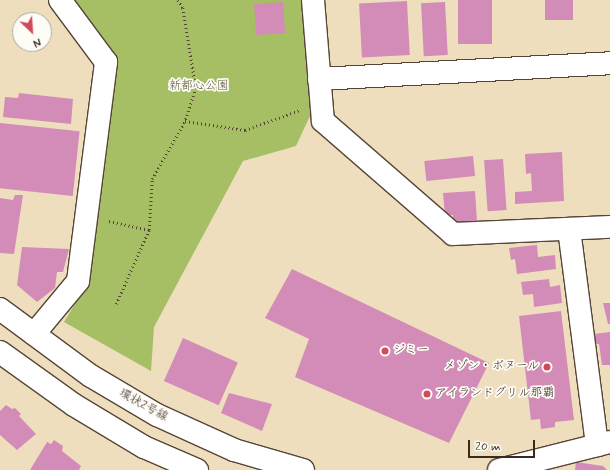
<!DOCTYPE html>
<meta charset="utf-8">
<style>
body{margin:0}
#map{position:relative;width:610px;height:470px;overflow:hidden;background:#efdebd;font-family:Mynerve,"Klee One",sans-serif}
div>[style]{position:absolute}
.green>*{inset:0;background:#a6be64}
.building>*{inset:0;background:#d28cb7;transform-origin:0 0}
.path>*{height:2.5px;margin-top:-1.25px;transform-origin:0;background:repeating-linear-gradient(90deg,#564536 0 1px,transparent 0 4px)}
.roads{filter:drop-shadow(1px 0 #564536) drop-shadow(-1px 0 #564536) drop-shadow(0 1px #564536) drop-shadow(0 -1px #564536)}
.minor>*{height:22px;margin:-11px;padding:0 11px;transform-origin:11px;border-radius:11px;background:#fff}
.major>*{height:22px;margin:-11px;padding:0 11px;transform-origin:11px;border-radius:11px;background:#fff}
.dots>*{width:11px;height:11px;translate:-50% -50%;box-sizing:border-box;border:2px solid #fdfcf7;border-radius:50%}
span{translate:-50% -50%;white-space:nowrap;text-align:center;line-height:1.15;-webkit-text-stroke:3.5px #fdfcf7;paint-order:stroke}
.park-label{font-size:12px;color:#5b5633}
.poi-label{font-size:12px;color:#3b2a1e}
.left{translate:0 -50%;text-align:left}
.right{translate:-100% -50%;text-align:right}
.street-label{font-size:12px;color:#3b2a1e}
.north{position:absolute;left:12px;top:12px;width:40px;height:40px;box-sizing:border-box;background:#fdfcf7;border:1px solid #afa8a0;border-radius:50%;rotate:155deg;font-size:11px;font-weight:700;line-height:16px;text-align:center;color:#3b2a1e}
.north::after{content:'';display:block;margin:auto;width:14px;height:18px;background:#d1495b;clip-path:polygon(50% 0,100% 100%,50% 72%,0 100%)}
.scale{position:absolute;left:468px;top:440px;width:67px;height:18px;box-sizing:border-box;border:2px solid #3b2a1e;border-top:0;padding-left:5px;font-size:12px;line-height:14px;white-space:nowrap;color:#3b2a1e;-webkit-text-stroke:3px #fdfcf7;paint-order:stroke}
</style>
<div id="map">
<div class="green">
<i style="clip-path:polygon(71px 0,309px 0,321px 102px,309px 118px,296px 146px,243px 161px,154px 327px,151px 371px,64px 322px,89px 281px,115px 61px)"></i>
</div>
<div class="building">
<i style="left:458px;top:0;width:34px;height:44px"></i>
<i style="left:545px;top:0;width:28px;height:20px"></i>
<i style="left:407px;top:1px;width:54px;height:48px;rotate:87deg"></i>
<i style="left:283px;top:2px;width:31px;height:29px;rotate:86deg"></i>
<i style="left:445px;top:2px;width:53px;height:24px;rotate:87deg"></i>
<i style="clip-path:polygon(19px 93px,73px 99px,71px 124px,3px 117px,5px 97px,18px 98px)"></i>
<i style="left:0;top:123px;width:80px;height:65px;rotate:6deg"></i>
<i style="clip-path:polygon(562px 152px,564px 201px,515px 204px,515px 192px,532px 191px,531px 173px,526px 174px,525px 154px)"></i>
<i style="left:473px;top:156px;width:20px;height:49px;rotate:84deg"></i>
<i style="left:503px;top:159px;width:51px;height:19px;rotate:86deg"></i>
<i style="clip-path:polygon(475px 191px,477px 221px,453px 222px,453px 215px,445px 215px,443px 193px)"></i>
<i style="clip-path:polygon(15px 195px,23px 195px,14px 254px,0 253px,0 198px,13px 200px)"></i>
<i style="clip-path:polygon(537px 245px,538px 257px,555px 255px,556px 269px,517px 274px,515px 259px,511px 260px,509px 248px)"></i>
<i style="clip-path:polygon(22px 247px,69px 249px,63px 272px,57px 272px,55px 288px,37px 302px,17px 285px)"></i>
<i style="clip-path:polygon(292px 269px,489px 363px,449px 443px,295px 377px,309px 339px,265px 318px)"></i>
<i style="clip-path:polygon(549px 279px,550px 287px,560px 285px,562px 303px,534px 307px,533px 294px,523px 295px,521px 282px)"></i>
<i style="clip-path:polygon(603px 303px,610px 303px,610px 324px,608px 324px)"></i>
<i style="clip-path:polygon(561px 311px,574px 420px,555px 422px,555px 427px,541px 429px,540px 419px,531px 420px,519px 316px)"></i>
<i style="clip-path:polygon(610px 332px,610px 365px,602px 365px,599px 344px,595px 344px,594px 334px)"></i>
<i style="left:183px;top:338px;width:60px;height:47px;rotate:24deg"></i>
<i style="clip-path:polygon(229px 393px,272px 404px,262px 431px,221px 413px)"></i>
<i style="clip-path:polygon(6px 405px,12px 409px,15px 408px,21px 414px,19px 416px,36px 434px,17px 450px,0 435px,0 411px)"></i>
<i style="clip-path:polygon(54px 440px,63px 446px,62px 451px,81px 466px,79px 470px,30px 470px,47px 442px,51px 444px)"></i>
<i style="clip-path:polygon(576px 462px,603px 466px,607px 470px,575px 470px)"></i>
</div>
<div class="path">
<i style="left:178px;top:0;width:9px;rotate:58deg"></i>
<i style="left:183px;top:8px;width:81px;rotate:80.8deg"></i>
<i style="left:196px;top:88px;width:35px;rotate:108deg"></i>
<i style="left:109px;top:221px;width:41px;rotate:12.7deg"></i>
<i style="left:116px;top:304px;width:81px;rotate:-66deg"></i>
<i style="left:149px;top:230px;width:51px;rotate:-86.6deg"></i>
<i style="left:152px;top:179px;width:67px;rotate:-60.4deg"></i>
<i style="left:185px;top:121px;width:61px;rotate:8.5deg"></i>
<i style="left:245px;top:130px;width:59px;rotate:-20deg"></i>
</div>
<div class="roads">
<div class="minor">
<i style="left:313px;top:0;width:121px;rotate:85.3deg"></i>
<i style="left:323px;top:121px;width:172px;rotate:41deg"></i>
<i style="left:453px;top:234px;width:157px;rotate:-2.6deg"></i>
<i style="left:319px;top:79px;width:291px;rotate:-3.1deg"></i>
<i style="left:569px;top:229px;width:218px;rotate:82.6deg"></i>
<i style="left:34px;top:334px;width:69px;rotate:-50.3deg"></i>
<i style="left:78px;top:281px;width:221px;rotate:-82.7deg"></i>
<i style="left:106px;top:62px;width:77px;rotate:-126.6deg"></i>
<i style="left:499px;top:470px;width:114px;rotate:-14.2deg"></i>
</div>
<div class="major">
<i style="left:0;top:309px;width:113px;rotate:36.4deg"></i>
<i style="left:91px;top:376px;width:77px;rotate:30.6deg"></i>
<i style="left:157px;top:415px;width:85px;rotate:24.4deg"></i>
<i style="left:234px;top:450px;width:72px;rotate:16.2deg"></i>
<i style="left:0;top:352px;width:91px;rotate:35.6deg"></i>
<i style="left:74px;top:405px;width:82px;rotate:31deg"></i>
<i style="left:144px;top:447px;width:58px;rotate:23.5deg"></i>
</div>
</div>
<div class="dots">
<i style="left:385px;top:351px;background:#d1495b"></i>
<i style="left:547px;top:367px;background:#d1495b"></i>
<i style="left:427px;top:394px;background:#d1495b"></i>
</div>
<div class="park-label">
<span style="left:199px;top:87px">新都心公園</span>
</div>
<div class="poi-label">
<span class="left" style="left:393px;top:351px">ジミー</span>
<span class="right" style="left:539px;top:367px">メゾン・ボヌール</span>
<span class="left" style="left:435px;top:394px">アイランドグリル那覇</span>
</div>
<div class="street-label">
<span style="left:143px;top:406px;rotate:29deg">環状2号線</span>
</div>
<div class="north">N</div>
<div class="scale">20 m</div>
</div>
